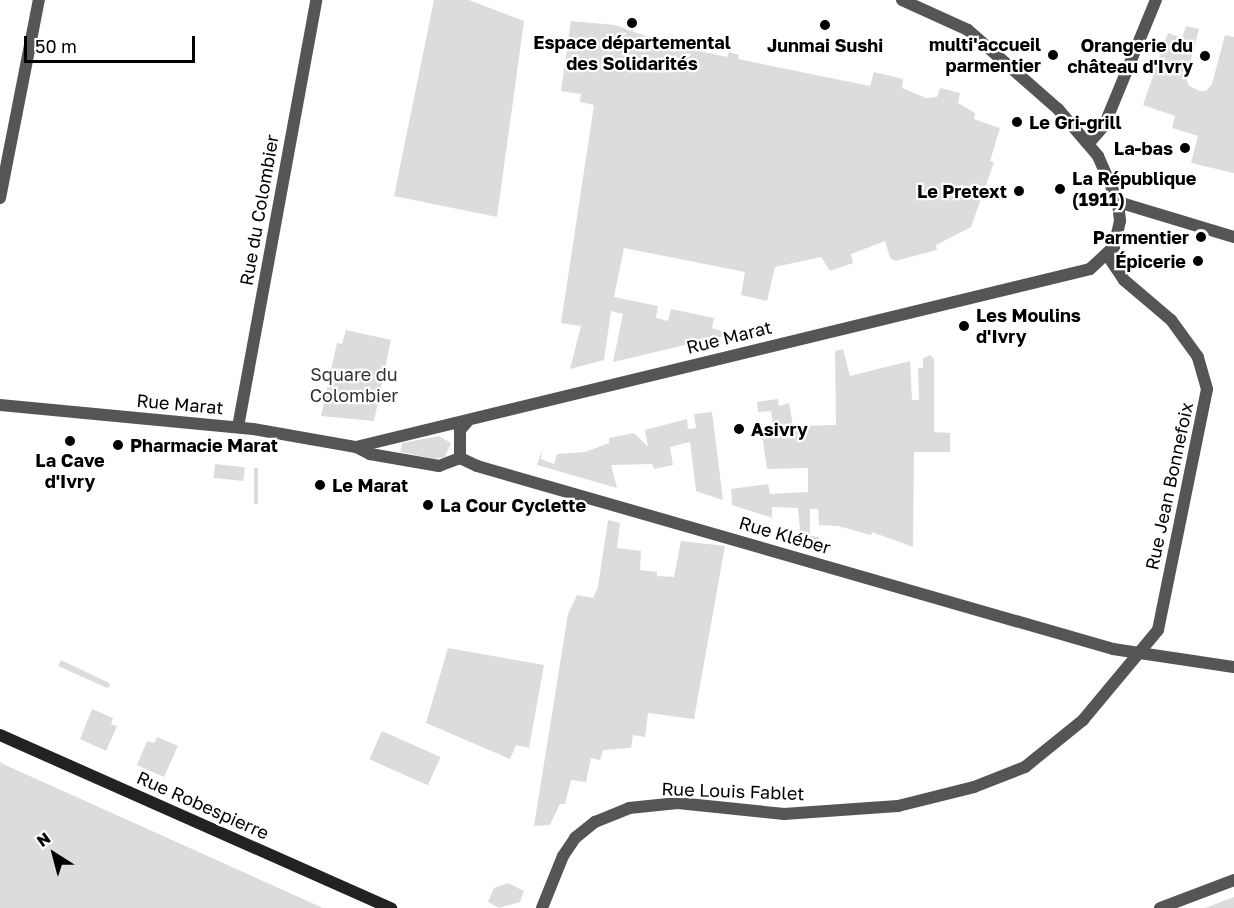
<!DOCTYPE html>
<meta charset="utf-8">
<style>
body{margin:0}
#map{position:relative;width:1234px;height:908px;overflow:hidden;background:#fff;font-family:"Golos Text",sans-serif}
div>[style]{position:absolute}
.green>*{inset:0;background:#dcdcdc;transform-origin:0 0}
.minor>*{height:12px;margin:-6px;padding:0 6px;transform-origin:6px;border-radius:6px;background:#555}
.tertiary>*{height:12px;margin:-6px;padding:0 6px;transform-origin:6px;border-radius:6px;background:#555}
.secondary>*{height:12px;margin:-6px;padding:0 6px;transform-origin:6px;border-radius:6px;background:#222}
.dots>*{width:16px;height:16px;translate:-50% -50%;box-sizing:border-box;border:3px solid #fff;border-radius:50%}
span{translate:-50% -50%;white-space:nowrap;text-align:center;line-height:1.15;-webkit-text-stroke:4.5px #fff;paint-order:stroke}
.poi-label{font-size:18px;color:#000;font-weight:700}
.right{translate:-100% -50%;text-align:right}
.left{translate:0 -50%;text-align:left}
.street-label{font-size:18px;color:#000}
.park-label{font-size:18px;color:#333}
.north{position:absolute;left:24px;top:824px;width:60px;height:60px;-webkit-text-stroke:4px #fff;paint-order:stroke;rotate:324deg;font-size:16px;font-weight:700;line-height:24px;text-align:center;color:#000}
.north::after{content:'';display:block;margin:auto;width:21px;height:27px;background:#000;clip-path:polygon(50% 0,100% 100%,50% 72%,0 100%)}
.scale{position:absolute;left:24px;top:36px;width:171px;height:27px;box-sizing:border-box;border:3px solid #000;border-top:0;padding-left:8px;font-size:18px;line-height:21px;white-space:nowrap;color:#000;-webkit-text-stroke:4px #fff;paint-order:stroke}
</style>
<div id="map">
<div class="green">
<i style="clip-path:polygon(434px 0,469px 0,524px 21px,497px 217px,394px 196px)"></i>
<i style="clip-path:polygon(571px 21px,615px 25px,668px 44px,727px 57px,729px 52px,739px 55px,738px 59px,870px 86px,874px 72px,903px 79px,902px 88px,926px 98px,937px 97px,940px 88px,960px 93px,958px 103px,975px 113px,974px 119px,1000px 128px,990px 161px,994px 162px,971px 227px,936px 245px,937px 250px,895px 261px,890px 258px,885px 241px,851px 254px,853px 263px,830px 271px,821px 257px,775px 267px,767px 301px,741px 295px,745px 272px,624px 248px,614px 297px,658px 306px,656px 318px,668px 321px,671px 309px,714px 318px,712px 328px,732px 334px,613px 362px,623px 314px,611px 311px,604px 360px,570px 369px,581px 326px,561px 323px,594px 105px,580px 102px,581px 94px,561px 91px)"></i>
<i style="clip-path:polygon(1186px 26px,1199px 29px,1186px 78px,1189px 86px,1200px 91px,1206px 91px,1212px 84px,1225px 35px,1234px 37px,1234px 173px,1191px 163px,1198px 136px,1172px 128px,1175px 116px,1143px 105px,1168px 33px,1182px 38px)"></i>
<i style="clip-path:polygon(346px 330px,391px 340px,374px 421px,321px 416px,337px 343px,342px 344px)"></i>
<i style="clip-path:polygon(843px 349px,850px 376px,910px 361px,912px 400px,919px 400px,918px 368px,923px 368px,923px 358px,930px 355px,934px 359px,934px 432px,950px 433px,950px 452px,914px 452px,913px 547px,872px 532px,871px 535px,838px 526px,819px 525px,818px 509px,810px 509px,810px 536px,819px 537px,820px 546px,801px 541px,798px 508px,772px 507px,772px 518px,732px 505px,731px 489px,768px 484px,770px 494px,808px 492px,808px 468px,767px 469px,761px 428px,773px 426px,771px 411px,758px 412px,757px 402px,778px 399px,779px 406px,789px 403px,793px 426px,836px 425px,835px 351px)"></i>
<i style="clip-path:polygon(712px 412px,723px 500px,696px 491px,690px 442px,670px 447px,673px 465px,654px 469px,652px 464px,611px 465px,617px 488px,537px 465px,542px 450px,541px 459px,554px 464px,557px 454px,585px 452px,609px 443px,609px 438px,634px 433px,648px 447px,645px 430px,687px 419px,688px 429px,696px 428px,694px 414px)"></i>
<i style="clip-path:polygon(439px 436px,451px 443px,445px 457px,435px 459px,400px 452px,402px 443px)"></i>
<i style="left:215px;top:464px;width:30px;height:14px;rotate:6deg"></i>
<i style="left:254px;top:468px;width:4px;height:36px"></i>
<i style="clip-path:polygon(608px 520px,620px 523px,617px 548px,641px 551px,640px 570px,657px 572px,657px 576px,674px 577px,681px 541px,725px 546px,694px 719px,648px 713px,645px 737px,633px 735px,631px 748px,603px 750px,600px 760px,591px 758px,586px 782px,571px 780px,565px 804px,560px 804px,550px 825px,534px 826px,568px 614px,577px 595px,593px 598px,598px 587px)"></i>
<i style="clip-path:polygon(448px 648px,544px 665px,529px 748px,516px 745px,510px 759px,426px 723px)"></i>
<i style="clip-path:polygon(61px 660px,109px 683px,110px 686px,107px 688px,58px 666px)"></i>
<i style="clip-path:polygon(92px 709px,113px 718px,111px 724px,117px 726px,106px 751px,80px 739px)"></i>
<i style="left:382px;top:731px;width:64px;height:31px;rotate:24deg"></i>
<i style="clip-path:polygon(157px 737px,178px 746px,164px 777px,137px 765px,147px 741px,154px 743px)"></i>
<i style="clip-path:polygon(0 762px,3px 764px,323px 908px,0 908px)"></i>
<i style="clip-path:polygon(508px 883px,524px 891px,520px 902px,499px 908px,488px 902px,494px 888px)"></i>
<i style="clip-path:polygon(1234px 897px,1234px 908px,1205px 908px)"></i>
</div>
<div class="minor">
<i style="left:1089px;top:143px;width:23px;rotate:-49deg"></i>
<i style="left:1104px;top:126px;width:136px;rotate:-67.6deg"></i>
<i style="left:0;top:198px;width:202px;rotate:-78.9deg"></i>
<i style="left:0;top:405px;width:254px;rotate:5.4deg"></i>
<i style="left:253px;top:429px;width:105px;rotate:9.9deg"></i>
<i style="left:356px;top:447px;width:755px;rotate:-13.63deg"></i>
<i style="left:1090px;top:269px;width:33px;rotate:-43deg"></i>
<i style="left:1114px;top:247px;width:27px;rotate:-77deg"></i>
<i style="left:1120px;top:221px;width:19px;rotate:-96deg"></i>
<i style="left:467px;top:422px;width:11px;rotate:131deg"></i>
<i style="left:460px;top:430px;width:28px;rotate:90deg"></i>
<i style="left:460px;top:458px;width:19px;rotate:25deg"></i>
<i style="left:477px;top:466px;width:662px;rotate:16.05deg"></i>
<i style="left:1113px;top:649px;width:122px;rotate:8.5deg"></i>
<i style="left:238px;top:427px;width:434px;rotate:-79.6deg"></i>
<i style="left:356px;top:447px;width:16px;rotate:27deg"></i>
<i style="left:370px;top:454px;width:70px;rotate:9.9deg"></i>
<i style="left:439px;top:466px;width:22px;rotate:-21deg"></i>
<i style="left:542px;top:908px;width:56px;rotate:-68deg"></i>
<i style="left:563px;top:856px;width:22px;rotate:-56deg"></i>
<i style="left:575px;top:838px;width:26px;rotate:-39deg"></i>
<i style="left:595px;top:822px;width:37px;rotate:-22deg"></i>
<i style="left:629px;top:808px;width:49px;rotate:-5.8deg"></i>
<i style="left:678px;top:803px;width:107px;rotate:5.9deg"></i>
<i style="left:784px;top:814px;width:114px;rotate:-4deg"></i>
<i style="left:898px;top:806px;width:78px;rotate:-14deg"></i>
<i style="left:974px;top:787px;width:55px;rotate:-21.4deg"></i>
<i style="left:1025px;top:767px;width:75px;rotate:-39deg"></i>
<i style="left:1083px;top:720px;width:117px;rotate:-50.2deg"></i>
<i style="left:1158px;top:630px;width:246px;rotate:-78.5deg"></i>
<i style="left:1207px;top:389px;width:33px;rotate:-106deg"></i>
<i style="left:1198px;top:357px;width:46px;rotate:-126.1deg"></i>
<i style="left:1171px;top:320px;width:62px;rotate:-139.6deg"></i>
<i style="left:1124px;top:280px;width:29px;rotate:-124deg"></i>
<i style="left:1160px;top:908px;width:79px;rotate:-20.7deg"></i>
</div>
<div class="tertiary">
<i style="left:902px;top:0;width:72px;rotate:24.4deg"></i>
<i style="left:968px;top:30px;width:120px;rotate:41.3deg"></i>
<i style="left:1058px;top:109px;width:62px;rotate:49.6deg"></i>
<i style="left:1098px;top:156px;width:50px;rotate:66.5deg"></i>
<i style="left:1118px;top:202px;width:121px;rotate:16.8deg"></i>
</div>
<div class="secondary">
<i style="left:0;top:735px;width:428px;rotate:23.9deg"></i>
</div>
<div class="dots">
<i style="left:632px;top:23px;background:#000"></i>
<i style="left:825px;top:25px;background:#000"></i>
<i style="left:1053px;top:55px;background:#000"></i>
<i style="left:1205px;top:56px;background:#000"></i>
<i style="left:1017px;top:122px;background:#000"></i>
<i style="left:1185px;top:148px;background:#000"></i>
<i style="left:1060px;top:189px;background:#000"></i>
<i style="left:1019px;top:191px;background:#000"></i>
<i style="left:1201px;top:237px;background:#000"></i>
<i style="left:1198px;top:261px;background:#000"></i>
<i style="left:964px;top:326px;background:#000"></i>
<i style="left:739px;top:429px;background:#000"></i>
<i style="left:70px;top:441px;background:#000"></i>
<i style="left:118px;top:445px;background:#000"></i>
<i style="left:320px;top:485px;background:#000"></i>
<i style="left:428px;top:505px;background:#000"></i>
</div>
<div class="poi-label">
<span style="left:632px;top:53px">Espace départemental<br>des Solidarités</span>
<span style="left:825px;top:45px">Junmai Sushi</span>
<span class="right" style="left:1041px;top:55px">multi'accueil<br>parmentier</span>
<span class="right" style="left:1193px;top:56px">Orangerie du<br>château d'Ivry</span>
<span class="left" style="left:1029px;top:122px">Le Gri-grill</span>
<span class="right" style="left:1173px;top:148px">La-bas</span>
<span class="left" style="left:1072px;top:189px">La République<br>(1911)</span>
<span class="right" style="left:1007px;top:191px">Le Pretext</span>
<span class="right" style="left:1189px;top:237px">Parmentier</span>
<span class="right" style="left:1186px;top:261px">Épicerie</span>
<span class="left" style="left:976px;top:326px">Les Moulins<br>d'Ivry</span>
<span class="left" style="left:751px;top:429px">Asivry</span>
<span class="left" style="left:130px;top:445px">Pharmacie Marat</span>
<span style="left:70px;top:471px">La Cave<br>d'Ivry</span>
<span class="left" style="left:332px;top:485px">Le Marat</span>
<span class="left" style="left:440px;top:505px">La Cour Cyclette</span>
</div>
<div class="street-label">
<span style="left:259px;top:210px;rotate:-80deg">Rue du Colombier</span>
<span style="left:729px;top:337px;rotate:-14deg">Rue Marat</span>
<span style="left:180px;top:404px;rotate:5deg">Rue Marat</span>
<span style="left:1169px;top:486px;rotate:-78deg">Rue Jean Bonnefoix</span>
<span style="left:785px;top:535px;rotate:16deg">Rue Kléber</span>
<span style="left:733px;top:791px;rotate:2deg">Rue Louis Fablet</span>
<span style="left:203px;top:805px;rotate:24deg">Rue Robespierre</span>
</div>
<div class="park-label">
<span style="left:354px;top:385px">Square du<br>Colombier</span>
</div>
<div class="north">N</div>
<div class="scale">50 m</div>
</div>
